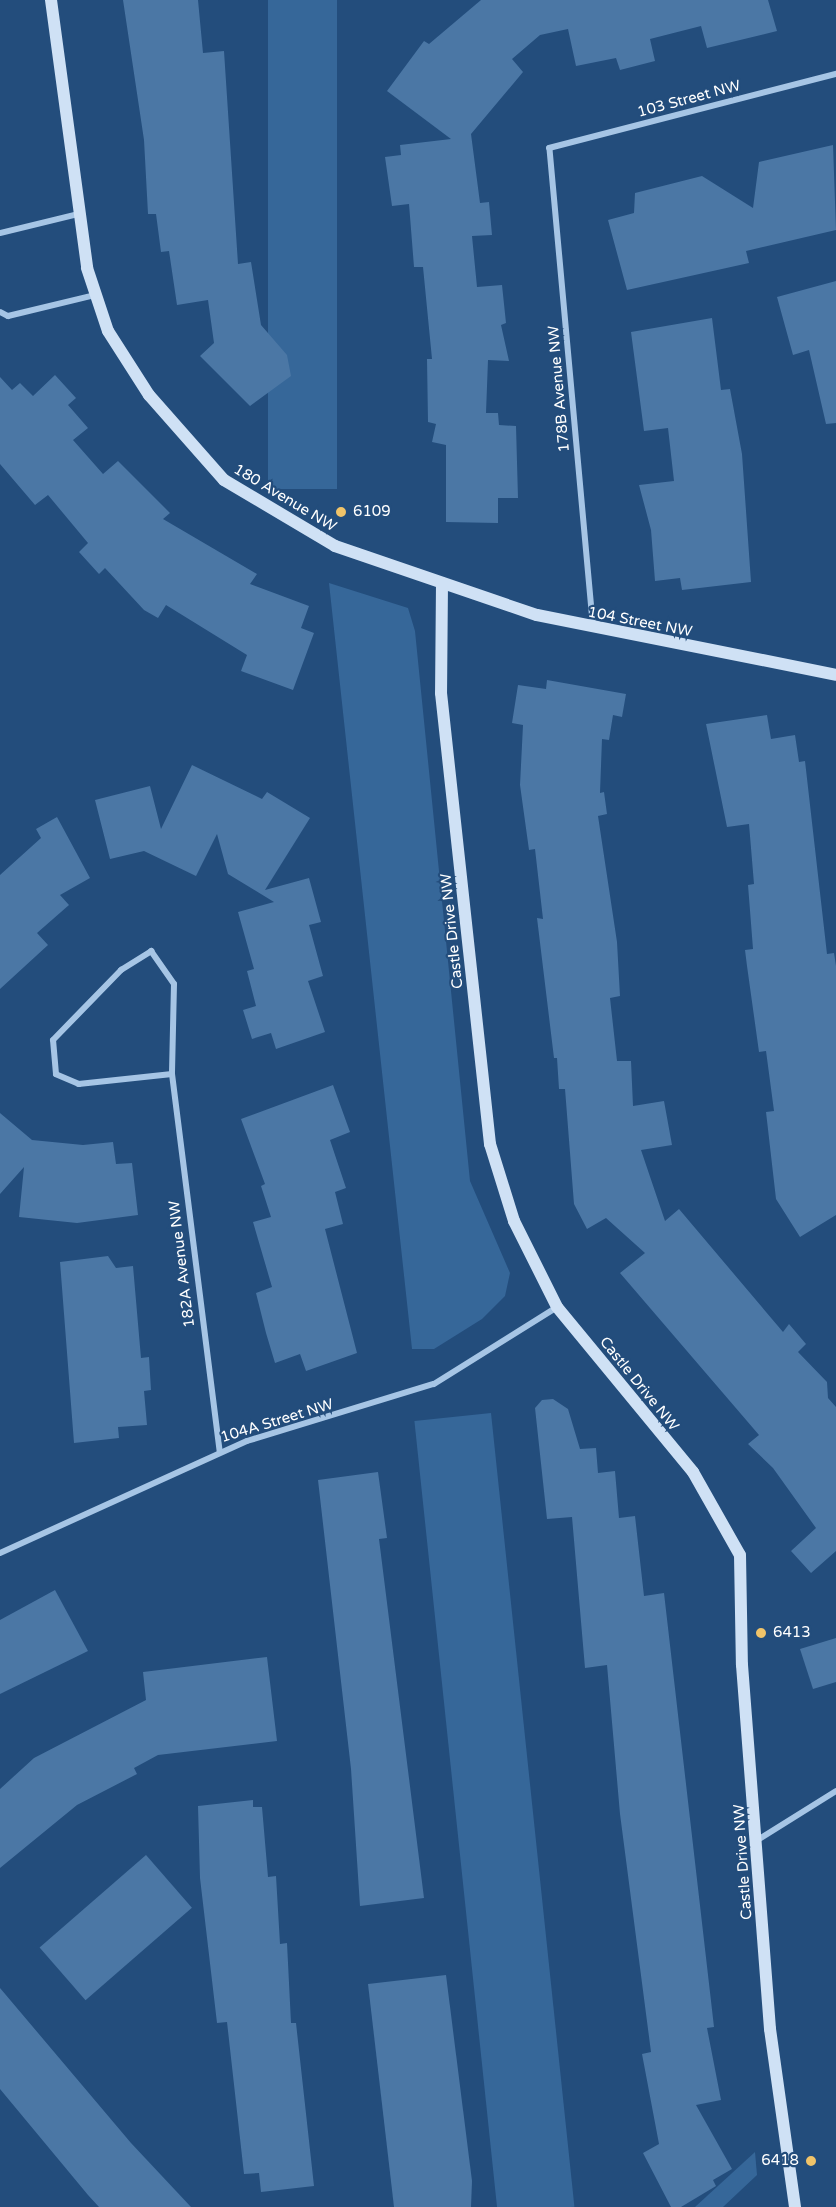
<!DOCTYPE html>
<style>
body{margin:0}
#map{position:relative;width:836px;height:2207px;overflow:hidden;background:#234d7c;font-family:"Varela Round",sans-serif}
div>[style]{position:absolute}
.green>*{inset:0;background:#366799;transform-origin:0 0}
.building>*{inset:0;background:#4b77a5;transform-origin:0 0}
.street>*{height:6px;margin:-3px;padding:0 3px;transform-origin:3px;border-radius:3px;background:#a6c5e5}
.secondary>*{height:12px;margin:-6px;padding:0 6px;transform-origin:6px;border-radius:6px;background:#cfe1f5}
.dots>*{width:16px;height:16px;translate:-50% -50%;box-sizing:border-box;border:3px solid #234d7c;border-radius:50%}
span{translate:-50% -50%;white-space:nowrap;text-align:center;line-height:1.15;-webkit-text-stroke:4.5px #234d7c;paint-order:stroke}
.street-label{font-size:15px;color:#fff}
.poi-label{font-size:15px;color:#fff}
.left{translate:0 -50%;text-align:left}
.right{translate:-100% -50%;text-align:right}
</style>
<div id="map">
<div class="green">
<i style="left:268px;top:0;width:69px;height:489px"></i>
<i style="clip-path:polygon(329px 583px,408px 608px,415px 631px,470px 1181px,510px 1273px,505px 1296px,482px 1319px,434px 1349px,412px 1349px)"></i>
<i style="left:491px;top:1413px;width:798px;height:77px;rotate:84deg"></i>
<i style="clip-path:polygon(755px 2152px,757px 2175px,723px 2207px,695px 2207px)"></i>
</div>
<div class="building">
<i style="clip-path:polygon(123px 0,198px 0,203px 53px,224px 51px,238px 264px,251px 262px,261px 325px,287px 355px,291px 376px,250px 406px,200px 356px,214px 343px,208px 300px,177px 305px,169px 251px,161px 252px,156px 214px,148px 214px,144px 140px)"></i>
<i style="clip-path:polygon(481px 0,768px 0,777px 31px,707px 48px,701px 26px,650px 39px,655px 61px,620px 70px,616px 58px,576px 66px,568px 29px,540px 35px,512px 59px,523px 72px,471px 134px,480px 203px,489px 202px,492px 235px,472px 236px,477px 287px,502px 285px,506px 323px,501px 325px,509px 361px,488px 360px,486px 413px,498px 413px,499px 425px,516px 426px,518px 498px,498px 498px,498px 523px,446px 522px,446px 445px,432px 442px,436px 424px,428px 422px,427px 359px,432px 359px,423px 267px,414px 267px,409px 204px,392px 206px,385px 157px,401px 155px,400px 145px,451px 139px,387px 91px,424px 41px,429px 44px)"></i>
<i style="clip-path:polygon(833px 145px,836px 230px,746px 251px,749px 263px,627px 290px,608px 220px,634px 213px,635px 193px,702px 176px,753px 208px,759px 162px)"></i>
<i style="clip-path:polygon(836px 281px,836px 423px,826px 424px,809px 350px,793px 355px,777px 297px)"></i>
<i style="clip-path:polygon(712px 318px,721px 390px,730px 389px,742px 454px,751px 582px,682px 590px,680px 578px,655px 581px,651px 530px,639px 485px,674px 481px,668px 428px,644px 431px,631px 332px)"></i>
<i style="clip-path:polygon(55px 375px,76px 398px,68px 405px,88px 428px,73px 440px,103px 474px,118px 461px,170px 513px,163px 519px,257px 574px,250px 584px,309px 606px,301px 628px,314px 633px,293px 690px,241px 671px,247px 655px,166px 605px,158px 618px,144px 610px,105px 568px,99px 574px,79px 552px,88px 543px,48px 495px,35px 505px,0 464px,0 377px,12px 390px,20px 383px,33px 396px)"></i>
<i style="clip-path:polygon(547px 680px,626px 694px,622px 717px,613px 715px,609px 740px,602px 739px,600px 793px,604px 792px,607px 814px,598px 816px,617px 942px,620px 996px,610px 998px,617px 1061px,631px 1061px,633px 1106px,664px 1101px,672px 1145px,641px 1150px,665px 1221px,679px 1209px,783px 1332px,789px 1324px,806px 1344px,798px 1352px,827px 1382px,828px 1398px,836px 1407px,836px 1551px,811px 1573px,791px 1551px,816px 1528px,773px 1468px,748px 1444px,759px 1435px,620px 1273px,645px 1253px,606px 1218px,587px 1229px,574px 1204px,565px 1089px,559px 1089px,557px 1058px,554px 1058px,537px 918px,543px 919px,535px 849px,529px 850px,520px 785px,523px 725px,512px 723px,518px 685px,546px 689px)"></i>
<i style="clip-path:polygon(767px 715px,771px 739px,795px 735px,799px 762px,805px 761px,827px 954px,834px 953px,836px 966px,836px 1215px,800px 1237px,776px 1199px,766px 1112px,774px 1111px,766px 1051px,759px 1052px,747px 966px,745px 950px,753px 949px,748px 885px,754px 884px,749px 824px,727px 827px,706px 724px)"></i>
<i style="clip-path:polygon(192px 765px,262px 799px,267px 792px,310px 818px,265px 890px,309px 878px,321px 922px,309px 925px,323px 976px,308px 981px,325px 1032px,276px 1049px,271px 1033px,252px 1039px,243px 1010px,256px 1006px,247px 971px,254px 969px,238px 912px,274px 902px,228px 874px,217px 834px,196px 876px,144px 851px,110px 859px,95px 800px,150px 786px,161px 829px)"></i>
<i style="clip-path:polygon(57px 817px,90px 878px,60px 895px,69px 905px,37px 933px,48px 945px,0 989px,0 875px,41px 838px,36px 829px)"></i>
<i style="clip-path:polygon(333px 1085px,350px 1132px,330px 1140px,346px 1188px,335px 1192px,343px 1224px,325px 1229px,357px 1353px,306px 1371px,300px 1354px,275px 1363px,266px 1333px,256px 1293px,272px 1287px,253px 1222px,271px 1217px,261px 1186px,265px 1184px,241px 1119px)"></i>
<i style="clip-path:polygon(0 1113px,32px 1140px,83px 1145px,113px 1142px,116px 1164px,132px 1163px,138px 1215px,77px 1223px,19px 1217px,24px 1167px,0 1194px)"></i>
<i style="clip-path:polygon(108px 1256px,116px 1268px,133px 1266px,141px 1358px,149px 1357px,151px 1390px,144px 1391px,147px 1425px,118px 1427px,119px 1438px,74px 1443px,60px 1262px)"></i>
<i style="clip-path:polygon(553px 1399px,568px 1409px,580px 1449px,596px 1448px,598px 1473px,615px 1471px,619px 1518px,635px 1516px,644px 1596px,664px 1593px,714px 2027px,707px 2028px,721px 2100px,696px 2105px,732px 2169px,713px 2180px,716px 2186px,681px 2207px,671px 2207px,643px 2153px,659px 2144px,642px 2054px,651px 2052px,620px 1814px,607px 1665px,585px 1668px,572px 1517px,547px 1519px,535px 1408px,542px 1400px)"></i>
<i style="clip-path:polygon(378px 1472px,387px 1538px,379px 1539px,424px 1898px,360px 1906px,351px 1769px,318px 1480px)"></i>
<i style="clip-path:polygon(55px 1590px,88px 1651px,0 1694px,0 1620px)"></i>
<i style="clip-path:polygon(836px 1638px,836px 1682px,813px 1689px,800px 1649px)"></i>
<i style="clip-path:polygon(267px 1657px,277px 1741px,158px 1755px,134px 1768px,137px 1774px,77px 1805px,0 1868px,0 1789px,34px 1758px,146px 1700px,143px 1672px)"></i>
<i style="clip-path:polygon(253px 1800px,253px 1807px,262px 1807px,268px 1877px,276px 1876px,280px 1944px,287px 1943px,291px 2023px,296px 2023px,314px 2186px,261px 2192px,259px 2173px,244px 2174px,227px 2022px,217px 2023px,200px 1878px,198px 1806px)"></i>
<i style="left:146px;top:1855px;width:70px;height:141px;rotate:49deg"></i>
<i style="clip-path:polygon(446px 1975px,472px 2181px,471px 2207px,394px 2207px,368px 1984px)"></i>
<i style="clip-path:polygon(0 1988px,131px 2143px,191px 2207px,99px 2207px,88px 2195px,0 2089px)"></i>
</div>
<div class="street">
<i style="left:0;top:233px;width:80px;rotate:-13.7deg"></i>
<i style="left:0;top:312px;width:9px;rotate:27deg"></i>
<i style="left:8px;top:316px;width:89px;rotate:-13.6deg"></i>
<i style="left:593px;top:627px;width:481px;rotate:-95.2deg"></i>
<i style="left:549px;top:148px;width:296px;rotate:-14.5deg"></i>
<i style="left:172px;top:1074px;width:94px;rotate:173.9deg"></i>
<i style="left:79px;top:1084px;width:25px;rotate:-157deg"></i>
<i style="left:56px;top:1074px;width:34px;rotate:-95deg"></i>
<i style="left:53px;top:1040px;width:98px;rotate:-45.8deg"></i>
<i style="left:121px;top:970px;width:36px;rotate:-32deg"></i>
<i style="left:151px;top:951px;width:40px;rotate:55.1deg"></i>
<i style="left:174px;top:984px;width:90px;rotate:91.3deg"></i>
<i style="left:172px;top:1074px;width:381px;rotate:82.8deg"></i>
<i style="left:0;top:1553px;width:271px;rotate:-24.4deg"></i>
<i style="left:247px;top:1441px;width:195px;rotate:-17deg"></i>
<i style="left:434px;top:1384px;width:145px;rotate:-32deg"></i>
<i style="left:756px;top:1841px;width:94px;rotate:-32deg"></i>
</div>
<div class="secondary">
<i style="left:51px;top:0;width:270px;rotate:82.3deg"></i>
<i style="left:87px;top:268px;width:66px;rotate:71.6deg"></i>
<i style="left:108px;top:331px;width:76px;rotate:57.4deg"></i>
<i style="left:149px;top:395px;width:113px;rotate:48.6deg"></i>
<i style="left:224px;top:480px;width:129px;rotate:30.7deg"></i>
<i style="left:335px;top:546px;width:213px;rotate:18.9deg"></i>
<i style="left:537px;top:615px;width:305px;rotate:11.3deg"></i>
<i style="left:442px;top:583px;width:110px;rotate:90.5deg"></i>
<i style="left:441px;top:693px;width:454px;rotate:83.8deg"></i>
<i style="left:490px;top:1144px;width:81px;rotate:72.7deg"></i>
<i style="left:514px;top:1221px;width:96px;rotate:63.4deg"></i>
<i style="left:557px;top:1307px;width:214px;rotate:50.5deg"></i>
<i style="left:693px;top:1472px;width:95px;rotate:60.5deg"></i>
<i style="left:740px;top:1555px;width:110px;rotate:89deg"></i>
<i style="left:742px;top:1665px;width:365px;rotate:85.6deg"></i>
<i style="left:770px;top:2029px;width:180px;rotate:82deg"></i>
</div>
<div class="dots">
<i style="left:341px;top:512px;background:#f1c469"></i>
<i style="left:761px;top:1633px;background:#f1c469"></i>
<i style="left:811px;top:2161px;background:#f1c469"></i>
</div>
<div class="street-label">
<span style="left:689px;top:99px;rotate:-15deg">103 Street NW</span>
<span style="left:559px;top:389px;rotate:-95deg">178B Avenue NW</span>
<span style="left:285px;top:498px;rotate:31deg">180 Avenue NW</span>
<span style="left:640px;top:622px;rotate:11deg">104 Street NW</span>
<span style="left:452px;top:931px;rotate:-96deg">Castle Drive NW</span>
<span style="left:182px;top:1264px;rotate:-97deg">182A Avenue NW</span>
<span style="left:639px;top:1384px;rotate:51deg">Castle Drive NW</span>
<span style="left:277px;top:1421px;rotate:-17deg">104A Street NW</span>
<span style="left:743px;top:1862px;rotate:-94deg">Castle Drive NW</span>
</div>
<div class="poi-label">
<span class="left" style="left:353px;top:512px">6109</span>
<span class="left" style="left:773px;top:1633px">6413</span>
<span class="right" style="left:799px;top:2161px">6418</span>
</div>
</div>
